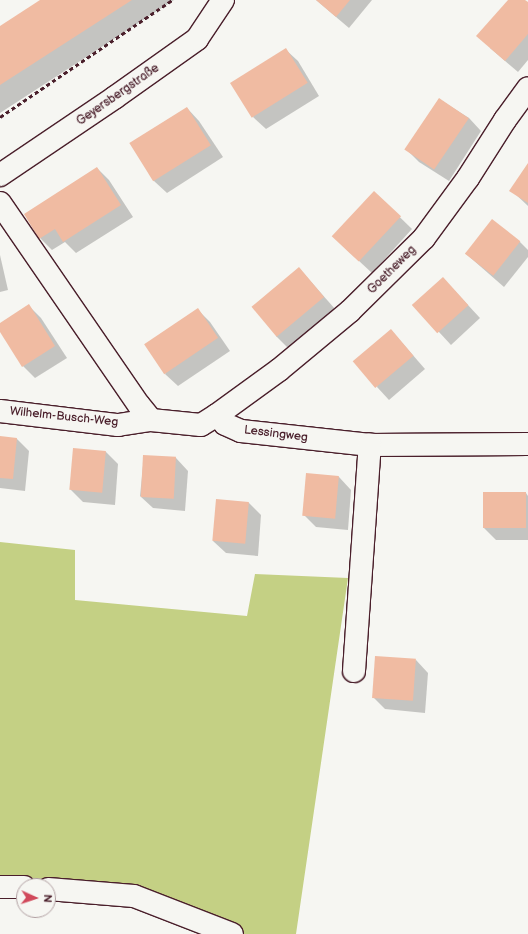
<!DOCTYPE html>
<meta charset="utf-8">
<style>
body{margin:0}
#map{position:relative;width:528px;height:934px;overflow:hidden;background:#f6f6f2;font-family:"Balsamiq Sans",sans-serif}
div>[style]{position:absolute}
.green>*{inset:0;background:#c4d084}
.shadow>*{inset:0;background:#0003}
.building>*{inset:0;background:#f0bba2;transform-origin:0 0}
.path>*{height:2.5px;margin-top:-1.25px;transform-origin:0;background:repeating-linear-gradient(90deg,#4a1f2b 0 4px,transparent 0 7px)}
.roads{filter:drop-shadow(1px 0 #4a1f2b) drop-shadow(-1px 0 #4a1f2b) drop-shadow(0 1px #4a1f2b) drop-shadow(0 -1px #4a1f2b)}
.minor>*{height:22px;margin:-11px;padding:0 11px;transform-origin:11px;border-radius:11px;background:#f6f6f2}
.major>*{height:22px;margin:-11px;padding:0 11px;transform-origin:11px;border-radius:11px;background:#f6f6f2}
span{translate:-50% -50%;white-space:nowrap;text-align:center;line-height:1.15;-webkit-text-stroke:3px #f6f6f2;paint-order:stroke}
.street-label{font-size:12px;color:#4a1f2b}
.north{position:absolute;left:16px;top:878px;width:40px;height:40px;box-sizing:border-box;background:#f6f6f2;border:1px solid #b1a0a2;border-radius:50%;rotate:93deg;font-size:11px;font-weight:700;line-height:16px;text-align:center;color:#4a1f2b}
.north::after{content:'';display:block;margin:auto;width:14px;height:18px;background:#d1495b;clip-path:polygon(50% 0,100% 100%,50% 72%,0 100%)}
</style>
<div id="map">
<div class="green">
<i style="clip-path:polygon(0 542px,75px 550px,75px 600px,247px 616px,255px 574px,348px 578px,296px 934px,232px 934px,211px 925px,48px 886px,0 887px)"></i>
</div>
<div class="shadow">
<i style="clip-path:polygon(42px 0,174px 0,0 113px,0 28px)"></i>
<i style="clip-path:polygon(316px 0,372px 0,349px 28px)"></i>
<i style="clip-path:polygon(509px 0,524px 0,528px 4px,528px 60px,518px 72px,490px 48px)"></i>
<i style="clip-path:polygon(285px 49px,298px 61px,319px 96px,266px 129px,253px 117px)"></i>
<i style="clip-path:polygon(439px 99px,469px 118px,481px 131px,449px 181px,419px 162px,407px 150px)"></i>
<i style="clip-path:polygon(187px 108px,199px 121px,223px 157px,167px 193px,154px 181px,131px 144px)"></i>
<i style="clip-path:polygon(528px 164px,528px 206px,511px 190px)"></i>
<i style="clip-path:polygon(97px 168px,109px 180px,133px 217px,76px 253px,65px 242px,52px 250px,40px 238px)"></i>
<i style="clip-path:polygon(374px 192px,412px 229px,372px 273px,345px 248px)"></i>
<i style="clip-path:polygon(519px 241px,528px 250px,528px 257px,504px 287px,465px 253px)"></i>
<i style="clip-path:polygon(0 255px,8px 290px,0 292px)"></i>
<i style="clip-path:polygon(299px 268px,335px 309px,288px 348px,276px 336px)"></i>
<i style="clip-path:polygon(455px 291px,480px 318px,451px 345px,414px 305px)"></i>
<i style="clip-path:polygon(29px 306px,41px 318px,67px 358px,35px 378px,23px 366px,0 330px,0 324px)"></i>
<i style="clip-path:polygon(198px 310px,210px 322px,230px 351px,178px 386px,165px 374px)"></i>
<i style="clip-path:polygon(391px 330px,425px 369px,389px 400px,377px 387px)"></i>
<i style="clip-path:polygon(0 437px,17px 439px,29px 451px,25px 491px,0 488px)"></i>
<i style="clip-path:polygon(74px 449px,106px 452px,118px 464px,115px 505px,83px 502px,71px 490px)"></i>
<i style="clip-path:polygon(144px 456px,176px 458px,188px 471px,185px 511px,153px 508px,140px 496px)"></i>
<i style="clip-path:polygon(307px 475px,339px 477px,351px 490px,348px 530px,316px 527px,304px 515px)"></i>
<i style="clip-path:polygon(526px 493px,528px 496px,528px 540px,496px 540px,483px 527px)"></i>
<i style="clip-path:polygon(217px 500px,249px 503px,261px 515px,258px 556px,226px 553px,213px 541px)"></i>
<i style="clip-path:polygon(416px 660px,428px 673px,425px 713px,385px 709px,373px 697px)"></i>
</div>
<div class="building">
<i style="clip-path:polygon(40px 0,132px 0,0 85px,0 26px)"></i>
<i style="clip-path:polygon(316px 0,350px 0,336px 17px)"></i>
<i style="clip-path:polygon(508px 0,525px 0,528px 2px,528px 34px,505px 61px,476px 36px)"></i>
<i style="left:286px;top:48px;width:41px;height:66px;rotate:58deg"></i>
<i style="left:439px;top:98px;width:36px;height:62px;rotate:34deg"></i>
<i style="left:187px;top:107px;width:45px;height:68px;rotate:58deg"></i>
<i style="clip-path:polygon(528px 163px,528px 203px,509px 191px)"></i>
<i style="clip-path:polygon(97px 167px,121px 205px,63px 242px,55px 229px,39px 239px,24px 214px)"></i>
<i style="left:374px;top:191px;width:37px;height:62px;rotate:43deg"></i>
<i style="left:492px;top:219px;width:36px;height:44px;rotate:38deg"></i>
<i style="left:299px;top:267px;width:39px;height:62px;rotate:50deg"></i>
<i style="left:443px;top:277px;width:38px;height:42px;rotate:48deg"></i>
<i style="clip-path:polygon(29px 304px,55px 346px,22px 367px,0 332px,0 323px)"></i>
<i style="left:198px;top:308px;width:36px;height:65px;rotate:56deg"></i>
<i style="left:391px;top:329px;width:35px;height:50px;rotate:50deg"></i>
<i style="clip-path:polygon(0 436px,17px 438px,13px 479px,0 478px)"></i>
<i style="left:73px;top:448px;width:33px;height:42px;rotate:5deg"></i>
<i style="left:143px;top:455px;width:33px;height:42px;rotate:3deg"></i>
<i style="left:306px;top:473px;width:33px;height:43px;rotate:5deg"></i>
<i style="left:483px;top:492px;width:43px;height:36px"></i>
<i style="left:216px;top:499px;width:33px;height:42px;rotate:5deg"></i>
<i style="left:375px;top:656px;width:41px;height:42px;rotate:4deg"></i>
</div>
<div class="path">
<i style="left:0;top:117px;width:208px;rotate:-34.2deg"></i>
</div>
<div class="roads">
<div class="minor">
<i style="left:0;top:203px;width:245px;rotate:55.5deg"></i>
<i style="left:139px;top:405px;width:19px;rotate:51deg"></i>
<i style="left:151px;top:420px;width:50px;rotate:5.7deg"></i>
<i style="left:201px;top:425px;width:19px;rotate:-32deg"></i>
<i style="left:217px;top:415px;width:12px;rotate:48deg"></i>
<i style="left:225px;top:424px;width:17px;rotate:24deg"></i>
<i style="left:241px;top:431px;width:130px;rotate:6.2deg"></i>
<i style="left:370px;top:445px;width:158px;rotate:-0.4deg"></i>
<i style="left:0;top:411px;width:119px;rotate:6.8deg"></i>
<i style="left:118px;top:425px;width:33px;rotate:-9deg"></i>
<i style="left:217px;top:415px;width:77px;rotate:-36deg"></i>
<i style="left:279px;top:370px;width:92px;rotate:-39.7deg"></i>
<i style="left:350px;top:311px;width:104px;rotate:-44.6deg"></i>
<i style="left:424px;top:238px;width:74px;rotate:-53.7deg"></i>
<i style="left:468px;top:178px;width:69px;rotate:-57.5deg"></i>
<i style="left:505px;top:120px;width:39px;rotate:-54deg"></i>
<i style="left:354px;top:671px;width:227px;rotate:-86deg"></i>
<i style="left:0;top:887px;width:24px"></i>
<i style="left:48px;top:889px;width:86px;rotate:4.7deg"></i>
<i style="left:134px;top:896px;width:105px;rotate:21.2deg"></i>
</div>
<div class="major">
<i style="left:0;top:175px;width:138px;rotate:-34deg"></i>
<i style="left:114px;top:98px;width:102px;rotate:-35.4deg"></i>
<i style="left:197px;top:39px;width:47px;rotate:-56.3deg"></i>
</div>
</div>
<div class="street-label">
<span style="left:118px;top:95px;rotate:-35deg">Geyersbergstraße</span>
<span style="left:392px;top:270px;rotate:-45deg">Goetheweg</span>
<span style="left:64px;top:417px;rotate:6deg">Wilhelm-Busch-Weg</span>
<span style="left:276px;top:434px;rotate:7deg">Lessingweg</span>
</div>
<div class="north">N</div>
</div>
